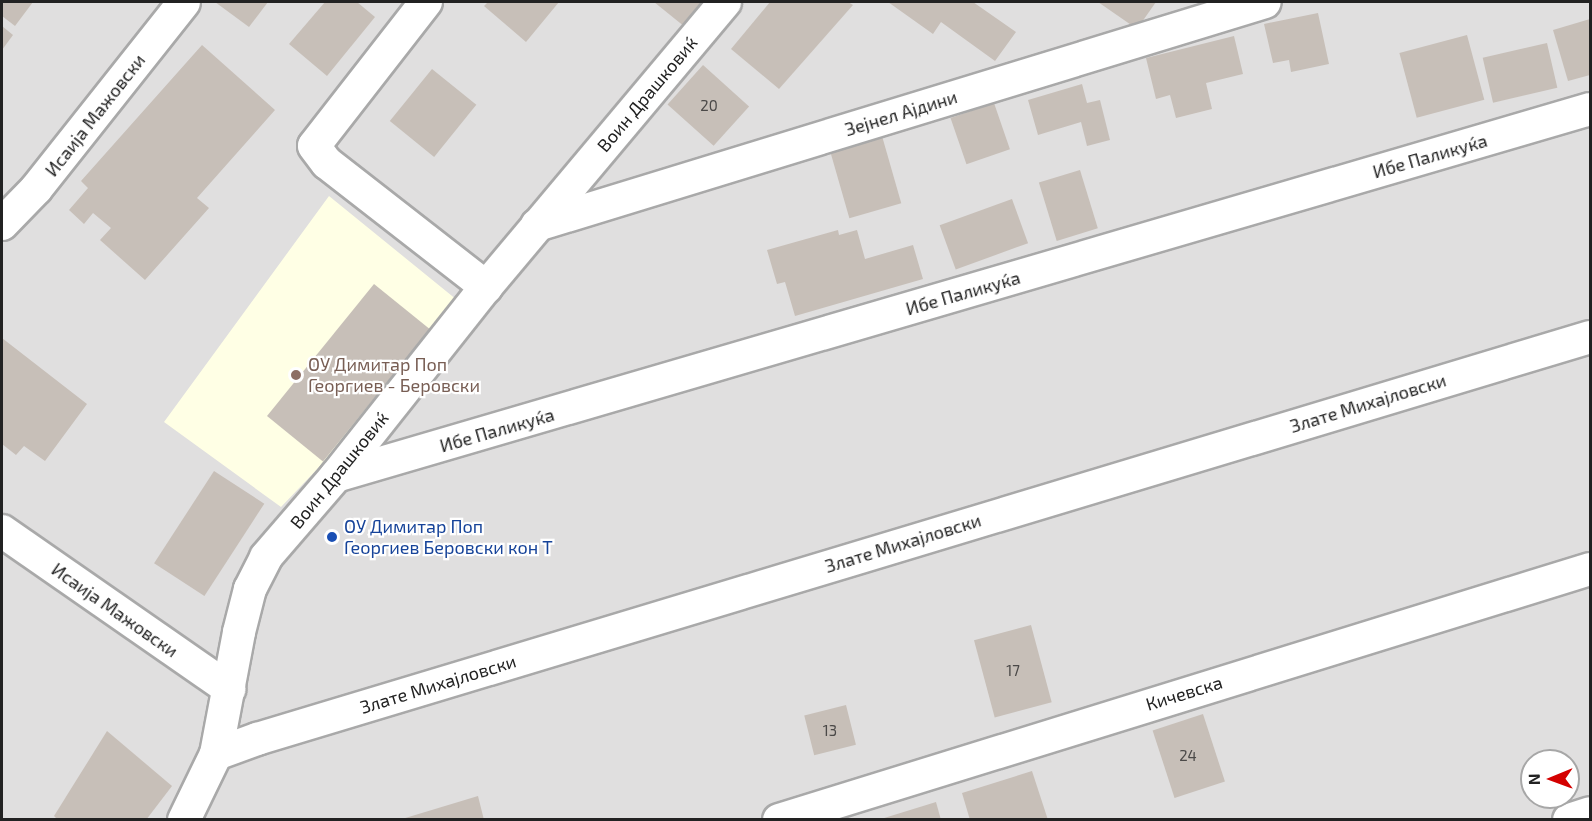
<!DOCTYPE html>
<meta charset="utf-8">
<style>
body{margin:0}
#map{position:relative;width:1592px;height:821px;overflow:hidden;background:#f2efe9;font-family:"Exo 2",sans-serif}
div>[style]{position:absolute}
.residential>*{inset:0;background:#e0dfdf}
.education>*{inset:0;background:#ffffe5}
.building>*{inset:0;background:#c7bfb8;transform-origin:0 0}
.roads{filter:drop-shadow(2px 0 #a9a9a9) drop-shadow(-2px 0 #a9a9a9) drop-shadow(0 2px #a9a9a9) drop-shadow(0 -2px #a9a9a9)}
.minor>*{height:32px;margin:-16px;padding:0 16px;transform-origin:16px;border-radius:16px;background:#fff}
.dots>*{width:16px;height:16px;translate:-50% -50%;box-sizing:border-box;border:3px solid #fff;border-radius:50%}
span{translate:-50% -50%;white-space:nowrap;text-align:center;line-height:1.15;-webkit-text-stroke:4.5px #fff;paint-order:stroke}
.number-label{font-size:15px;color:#4b4948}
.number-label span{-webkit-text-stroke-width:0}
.street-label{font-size:18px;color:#222}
.education-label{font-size:18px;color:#785e54}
.left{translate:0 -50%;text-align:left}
.transit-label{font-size:18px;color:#164399}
.frame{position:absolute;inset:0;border:3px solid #222;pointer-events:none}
.north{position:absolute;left:1520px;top:749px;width:60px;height:60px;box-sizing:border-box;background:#fff;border:2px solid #a7a7a7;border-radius:50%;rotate:269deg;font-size:16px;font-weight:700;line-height:24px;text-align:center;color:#222}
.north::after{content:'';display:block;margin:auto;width:21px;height:27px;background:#d40000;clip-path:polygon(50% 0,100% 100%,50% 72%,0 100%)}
</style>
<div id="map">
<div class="residential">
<i style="clip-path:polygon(evenodd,2px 2px,1590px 2px,1590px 819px,2px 820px,2px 2px,1532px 761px,1568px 761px,1568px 797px,1532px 797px,1532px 761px)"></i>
</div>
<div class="education">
<i style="clip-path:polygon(329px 196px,457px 300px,430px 329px,324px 462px,281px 507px,164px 422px)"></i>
</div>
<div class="building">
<i style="clip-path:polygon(2px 2px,33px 2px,15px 26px,2px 16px)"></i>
<i style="clip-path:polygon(215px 2px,268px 2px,249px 27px)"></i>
<i style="clip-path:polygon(325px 2px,357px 2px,375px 17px,327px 76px,289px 44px)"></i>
<i style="clip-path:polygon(488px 2px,559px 2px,526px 42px,484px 6px)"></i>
<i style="clip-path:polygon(654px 2px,706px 2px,685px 27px)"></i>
<i style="clip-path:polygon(770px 2px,848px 2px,853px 5px,779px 89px,731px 49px)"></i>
<i style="clip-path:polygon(888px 2px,973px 2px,1016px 32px,995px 61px,941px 22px,933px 34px)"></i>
<i style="clip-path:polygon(1098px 2px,1156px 2px,1137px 29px)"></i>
<i style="clip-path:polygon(1318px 13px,1329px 64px,1291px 72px,1289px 60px,1273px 63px,1264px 24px)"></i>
<i style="clip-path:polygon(1590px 19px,1590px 75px,1568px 81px,1553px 30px)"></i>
<i style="clip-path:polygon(2px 26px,13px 35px,2px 50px)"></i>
<i style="left:1467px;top:35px;width:67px;height:70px;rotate:75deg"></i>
<i style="clip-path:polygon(1234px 36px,1243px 74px,1206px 83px,1212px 109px,1176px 118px,1170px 95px,1156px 99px,1146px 58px)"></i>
<i style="left:1547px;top:43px;width:46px;height:66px;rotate:77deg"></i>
<i style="clip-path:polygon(202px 45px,275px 110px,197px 198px,209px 208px,145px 280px,100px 240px,111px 228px,93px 213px,84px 224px,69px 210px,88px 188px,81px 181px)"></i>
<i style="left:703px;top:65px;width:62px;height:53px;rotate:42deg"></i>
<i style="left:432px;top:69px;width:57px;height:67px;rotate:39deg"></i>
<i style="clip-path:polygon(1082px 84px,1087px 103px,1100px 100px,1110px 140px,1087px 146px,1081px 122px,1038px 135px,1028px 100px)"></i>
<i style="left:994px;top:103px;width:49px;height:46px;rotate:71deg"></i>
<i style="left:882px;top:136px;width:70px;height:54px;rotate:74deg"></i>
<i style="left:1080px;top:170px;width:61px;height:43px;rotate:73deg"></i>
<i style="left:1012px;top:199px;width:47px;height:77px;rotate:70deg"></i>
<i style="clip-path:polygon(838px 230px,839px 235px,857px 230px,865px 259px,913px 245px,923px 279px,795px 316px,785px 282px,777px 284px,767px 250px)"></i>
<i style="left:374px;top:284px;width:72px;height:170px;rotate:39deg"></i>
<i style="clip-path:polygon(2px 338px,87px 404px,45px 461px,24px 446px,16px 455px,2px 444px)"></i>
<i style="left:214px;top:471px;width:60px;height:110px;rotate:33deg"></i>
<i style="left:1031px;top:625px;width:80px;height:59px;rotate:75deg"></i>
<i style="left:846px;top:705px;width:41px;height:43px;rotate:76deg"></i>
<i style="left:1203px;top:714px;width:71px;height:53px;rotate:72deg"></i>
<i style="clip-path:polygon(107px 731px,172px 786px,146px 820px,58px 820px,54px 816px)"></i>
<i style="clip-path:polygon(1032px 771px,1048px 820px,970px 820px,962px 793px)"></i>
<i style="clip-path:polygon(478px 796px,484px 820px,403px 820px,402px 819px)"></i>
<i style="clip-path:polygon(936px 802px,941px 820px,881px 820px,881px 819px)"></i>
</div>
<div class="roads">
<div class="minor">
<i style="left:426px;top:2px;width:182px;rotate:127.9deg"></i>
<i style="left:314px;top:146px;width:21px;rotate:53deg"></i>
<i style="left:327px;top:163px;width:202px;rotate:37.9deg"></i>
<i style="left:2px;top:224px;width:49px;rotate:-45.8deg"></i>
<i style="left:36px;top:189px;width:238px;rotate:-51.6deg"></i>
<i style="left:537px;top:225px;width:761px;rotate:-17.03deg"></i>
<i style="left:336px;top:476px;width:1307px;rotate:-16.31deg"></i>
<i style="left:2px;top:531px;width:277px;rotate:34.8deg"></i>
<i style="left:216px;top:754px;width:44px;rotate:-20.1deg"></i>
<i style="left:257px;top:739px;width:1392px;rotate:-16.78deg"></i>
<i style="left:184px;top:820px;width:73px;rotate:-64.1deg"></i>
<i style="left:216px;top:754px;width:124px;rotate:-79.3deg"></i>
<i style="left:239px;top:632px;width:44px;rotate:-75.7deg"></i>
<i style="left:250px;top:589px;width:36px;rotate:-63deg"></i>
<i style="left:266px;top:557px;width:107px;rotate:-49.2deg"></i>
<i style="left:336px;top:476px;width:241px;rotate:-51.6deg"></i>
<i style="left:486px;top:287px;width:372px;rotate:-50deg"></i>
<i style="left:779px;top:820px;width:849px;rotate:-17.2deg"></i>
<i style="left:1569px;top:820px;width:22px;rotate:-18deg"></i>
</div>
</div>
<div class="dots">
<i style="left:296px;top:375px;background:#8d6e63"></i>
<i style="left:332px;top:537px;background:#1a4fb4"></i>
</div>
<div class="number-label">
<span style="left:709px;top:106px">20</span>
<span style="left:1013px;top:671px">17</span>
<span style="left:830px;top:731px">13</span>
<span style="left:1188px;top:756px">24</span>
</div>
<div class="street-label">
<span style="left:647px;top:94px;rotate:-50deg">Воин Драшковиќ</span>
<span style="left:901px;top:113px;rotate:-17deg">Зејнел Ајдини</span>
<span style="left:95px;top:115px;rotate:-52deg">Исаија Мажовски</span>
<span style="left:1430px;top:156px;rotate:-16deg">Ибе Паликуќа</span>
<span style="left:963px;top:293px;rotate:-16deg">Ибе Паликуќа</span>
<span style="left:1368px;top:403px;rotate:-17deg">Злате Михајловски</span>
<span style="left:497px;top:430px;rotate:-16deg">Ибе Паликуќа</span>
<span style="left:339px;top:470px;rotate:-51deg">Воин Драшковиќ</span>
<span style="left:903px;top:543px;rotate:-17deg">Злате Михајловски</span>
<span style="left:115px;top:610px;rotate:35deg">Исаија Мажовски</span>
<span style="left:438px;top:684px;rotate:-17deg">Злате Михајловски</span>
<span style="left:1184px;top:693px;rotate:-17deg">Кичевска</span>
</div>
<div class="education-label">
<span class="left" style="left:308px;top:375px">ОУ Димитар Поп<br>Георгиев - Беровски</span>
</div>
<div class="transit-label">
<span class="left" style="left:344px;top:537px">ОУ Димитар Поп<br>Георгиев Беровски кон Т</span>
</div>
<div class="frame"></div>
<div class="north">N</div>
</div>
